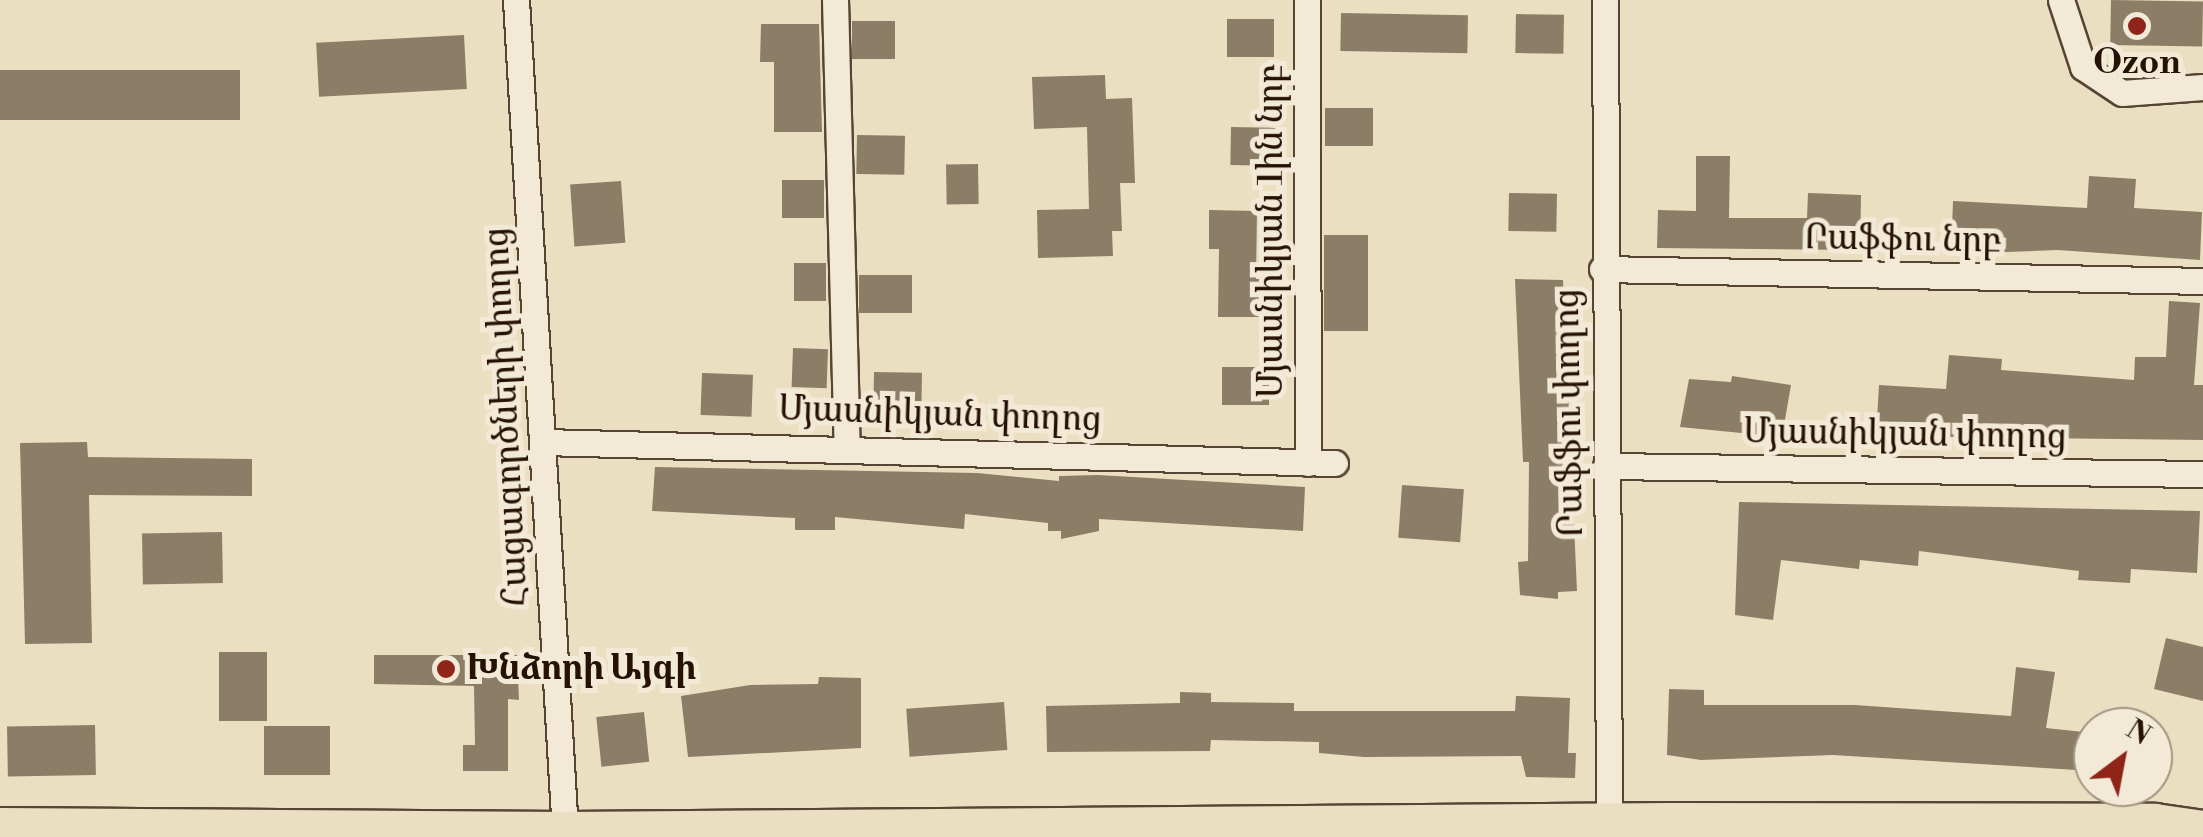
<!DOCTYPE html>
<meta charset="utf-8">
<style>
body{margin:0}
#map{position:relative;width:2203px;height:837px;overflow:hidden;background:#ebdfc2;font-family:"Libre Bodoni","Noto Serif Armenian",serif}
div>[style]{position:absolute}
.building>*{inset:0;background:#8c7d67;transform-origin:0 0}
.roads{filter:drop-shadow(2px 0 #574534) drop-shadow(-2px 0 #574534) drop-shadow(0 2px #574534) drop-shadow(0 -2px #574534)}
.minor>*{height:25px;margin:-12.5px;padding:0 12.5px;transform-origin:12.5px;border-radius:12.5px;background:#f2ead7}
.primary>*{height:38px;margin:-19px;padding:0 19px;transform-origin:19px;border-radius:19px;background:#ebdfc2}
.dots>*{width:28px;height:28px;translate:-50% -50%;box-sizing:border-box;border:5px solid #f2ead7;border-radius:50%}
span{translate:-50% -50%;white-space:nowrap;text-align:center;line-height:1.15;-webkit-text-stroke:10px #f2ead7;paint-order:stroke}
.poi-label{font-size:35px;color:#261205;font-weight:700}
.left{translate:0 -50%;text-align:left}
.street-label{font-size:35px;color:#261205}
.north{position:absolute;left:2073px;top:707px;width:100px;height:100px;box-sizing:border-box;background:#f2ead7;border:2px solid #a09483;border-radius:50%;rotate:32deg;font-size:28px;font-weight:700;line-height:40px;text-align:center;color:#261205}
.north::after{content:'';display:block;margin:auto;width:35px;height:45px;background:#8f2418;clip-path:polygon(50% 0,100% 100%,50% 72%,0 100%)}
</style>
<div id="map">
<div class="building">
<i style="left:2111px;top:0;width:92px;height:45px;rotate:1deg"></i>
<i style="left:1341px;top:13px;width:127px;height:38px;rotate:1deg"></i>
<i style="left:1516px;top:14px;width:48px;height:39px;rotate:1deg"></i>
<i style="left:1227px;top:19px;width:47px;height:38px"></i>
<i style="left:852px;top:21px;width:43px;height:38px"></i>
<i style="clip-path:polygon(761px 24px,819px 24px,822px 132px,774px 132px,774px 62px,760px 62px)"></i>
<i style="left:464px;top:35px;width:54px;height:148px;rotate:87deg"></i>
<i style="left:0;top:70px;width:240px;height:50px"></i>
<i style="clip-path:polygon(1105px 75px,1106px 99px,1132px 98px,1135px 183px,1120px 183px,1122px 231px,1112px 231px,1113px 256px,1038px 258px,1037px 210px,1089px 209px,1087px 127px,1034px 129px,1032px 77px)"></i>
<i style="left:1325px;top:108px;width:48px;height:38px"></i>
<i style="left:1231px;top:127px;width:47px;height:38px;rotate:1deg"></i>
<i style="left:857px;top:135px;width:48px;height:39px;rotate:1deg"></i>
<i style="clip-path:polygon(1696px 156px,1730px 156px,1729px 218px,1807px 218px,1808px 193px,1861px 195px,1860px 250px,1657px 248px,1658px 210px,1696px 211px)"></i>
<i style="left:978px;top:164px;width:40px;height:32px;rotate:89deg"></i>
<i style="clip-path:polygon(2089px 176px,2136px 179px,2134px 208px,2202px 212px,2200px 260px,2058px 250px,1951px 254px,1953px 201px,2087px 208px)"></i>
<i style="left:782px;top:180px;width:42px;height:38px"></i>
<i style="left:621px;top:181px;width:62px;height:51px;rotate:86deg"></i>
<i style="left:1509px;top:193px;width:48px;height:38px;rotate:1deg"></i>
<i style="clip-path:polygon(1209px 210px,1257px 211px,1256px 279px,1266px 279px,1266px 317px,1218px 317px,1219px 249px,1209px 249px)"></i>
<i style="left:1324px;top:235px;width:44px;height:96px"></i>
<i style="left:794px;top:263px;width:32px;height:38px"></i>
<i style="left:859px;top:275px;width:53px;height:38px"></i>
<i style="clip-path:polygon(1515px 279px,1563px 280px,1577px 591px,1558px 592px,1558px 599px,1520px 595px,1518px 562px,1528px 561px,1529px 462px,1523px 462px)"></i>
<i style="clip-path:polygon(2169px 301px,2200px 303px,2194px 385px,2203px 385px,2203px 440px,1876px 436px,1879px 385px,1946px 389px,1949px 355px,2002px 359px,2001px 370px,2134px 380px,2135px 357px,2166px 357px)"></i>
<i style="left:793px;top:348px;width:35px;height:39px;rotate:2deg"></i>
<i style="left:1222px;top:367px;width:47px;height:38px"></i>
<i style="left:874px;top:372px;width:48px;height:39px;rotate:1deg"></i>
<i style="left:702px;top:373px;width:51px;height:42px;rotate:2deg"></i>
<i style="clip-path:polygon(1732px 376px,1791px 385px,1782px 437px,1680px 427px,1689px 379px,1731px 382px)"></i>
<i style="clip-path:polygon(87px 442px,88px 457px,252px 459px,252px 496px,89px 495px,92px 643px,25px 644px,20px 443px)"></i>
<i style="clip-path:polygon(655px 467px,977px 473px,1059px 481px,1059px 476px,1098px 475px,1305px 487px,1303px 531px,1099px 519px,1099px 531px,1061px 539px,1061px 531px,1048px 531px,1048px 523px,965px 514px,964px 529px,835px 517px,835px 530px,795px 530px,795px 518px,652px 511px)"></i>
<i style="left:1402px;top:485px;width:62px;height:53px;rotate:4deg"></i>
<i style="clip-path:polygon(1739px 502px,2200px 511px,2197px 573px,2131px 569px,2130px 583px,2078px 580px,2079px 571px,1919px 551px,1918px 566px,1860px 560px,1859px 569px,1781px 560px,1773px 620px,1735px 615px)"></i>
<i style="left:222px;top:532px;width:51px;height:80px;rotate:89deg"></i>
<i style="clip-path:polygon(2166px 638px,2203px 647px,2203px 701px,2154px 689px)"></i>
<i style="left:267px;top:652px;width:69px;height:48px;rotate:90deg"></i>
<i style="clip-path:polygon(374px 655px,517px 655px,519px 700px,508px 699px,508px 771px,463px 771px,463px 745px,475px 745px,474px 686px,374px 684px)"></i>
<i style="clip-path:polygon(2016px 667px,2055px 672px,2046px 728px,2093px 733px,2093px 771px,1833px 755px,1701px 760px,1667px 755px,1669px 689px,1704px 690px,1704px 705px,1855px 705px,2011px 716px)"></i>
<i style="clip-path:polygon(819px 677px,861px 678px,861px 748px,688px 757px,681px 696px,750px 685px,818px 684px)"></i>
<i style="clip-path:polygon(1180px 692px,1211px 693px,1211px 702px,1294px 703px,1294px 711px,1515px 711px,1516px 696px,1570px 698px,1568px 753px,1576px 753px,1575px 778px,1526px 777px,1521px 756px,1364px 757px,1319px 753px,1319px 742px,1211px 740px,1210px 751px,1047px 752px,1046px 706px,1180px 703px)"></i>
<i style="left:1004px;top:702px;width:48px;height:98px;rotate:86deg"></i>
<i style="left:644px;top:712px;width:50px;height:48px;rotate:84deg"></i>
<i style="left:95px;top:725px;width:50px;height:88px;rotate:89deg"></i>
<i style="left:264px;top:726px;width:66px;height:49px"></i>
</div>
<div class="roads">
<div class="minor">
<i style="left:516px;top:0;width:832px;rotate:86.63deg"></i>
<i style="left:835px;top:0;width:446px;rotate:88.5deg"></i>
<i style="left:1307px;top:0;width:463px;rotate:89.9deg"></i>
<i style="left:1605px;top:0;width:825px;rotate:89.72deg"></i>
<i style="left:2061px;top:0;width:71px;rotate:71.8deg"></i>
<i style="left:2083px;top:67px;width:47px;rotate:33.7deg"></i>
<i style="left:2122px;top:93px;width:81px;rotate:-4.2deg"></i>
<i style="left:1602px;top:269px;width:601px;rotate:1.14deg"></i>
<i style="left:543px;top:442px;width:792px;rotate:1.52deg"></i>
<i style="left:1606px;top:466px;width:597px;rotate:0.77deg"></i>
</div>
<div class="primary">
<i style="left:0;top:827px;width:565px;rotate:0.41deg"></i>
<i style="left:565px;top:831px;width:1107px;rotate:-0.47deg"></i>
<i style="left:1672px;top:822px;width:483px;rotate:0.1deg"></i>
<i style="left:2155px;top:823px;width:49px;rotate:8.3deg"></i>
</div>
</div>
<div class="dots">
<i style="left:2137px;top:26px;background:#8f2418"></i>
<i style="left:446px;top:669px;background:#8f2418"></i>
</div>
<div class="poi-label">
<span style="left:2137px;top:63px">Ozon</span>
<span class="left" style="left:466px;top:669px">Խնձորի Այգի</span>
</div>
<div class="street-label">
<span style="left:1272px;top:231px;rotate:-90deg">Մյասնիկյան 1ին նրբ</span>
<span style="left:1903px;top:240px;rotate:1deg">Րաֆֆու նրբ</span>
<span style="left:1570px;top:413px;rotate:-91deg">Րաֆֆու փողոց</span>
<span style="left:940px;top:415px;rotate:2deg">Մյասնիկյան փողոց</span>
<span style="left:507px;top:417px;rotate:-93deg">Հացագործների փողոց</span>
<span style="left:1905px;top:435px;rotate:1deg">Մյասնիկյան փողոց</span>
</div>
<div class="north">N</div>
</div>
